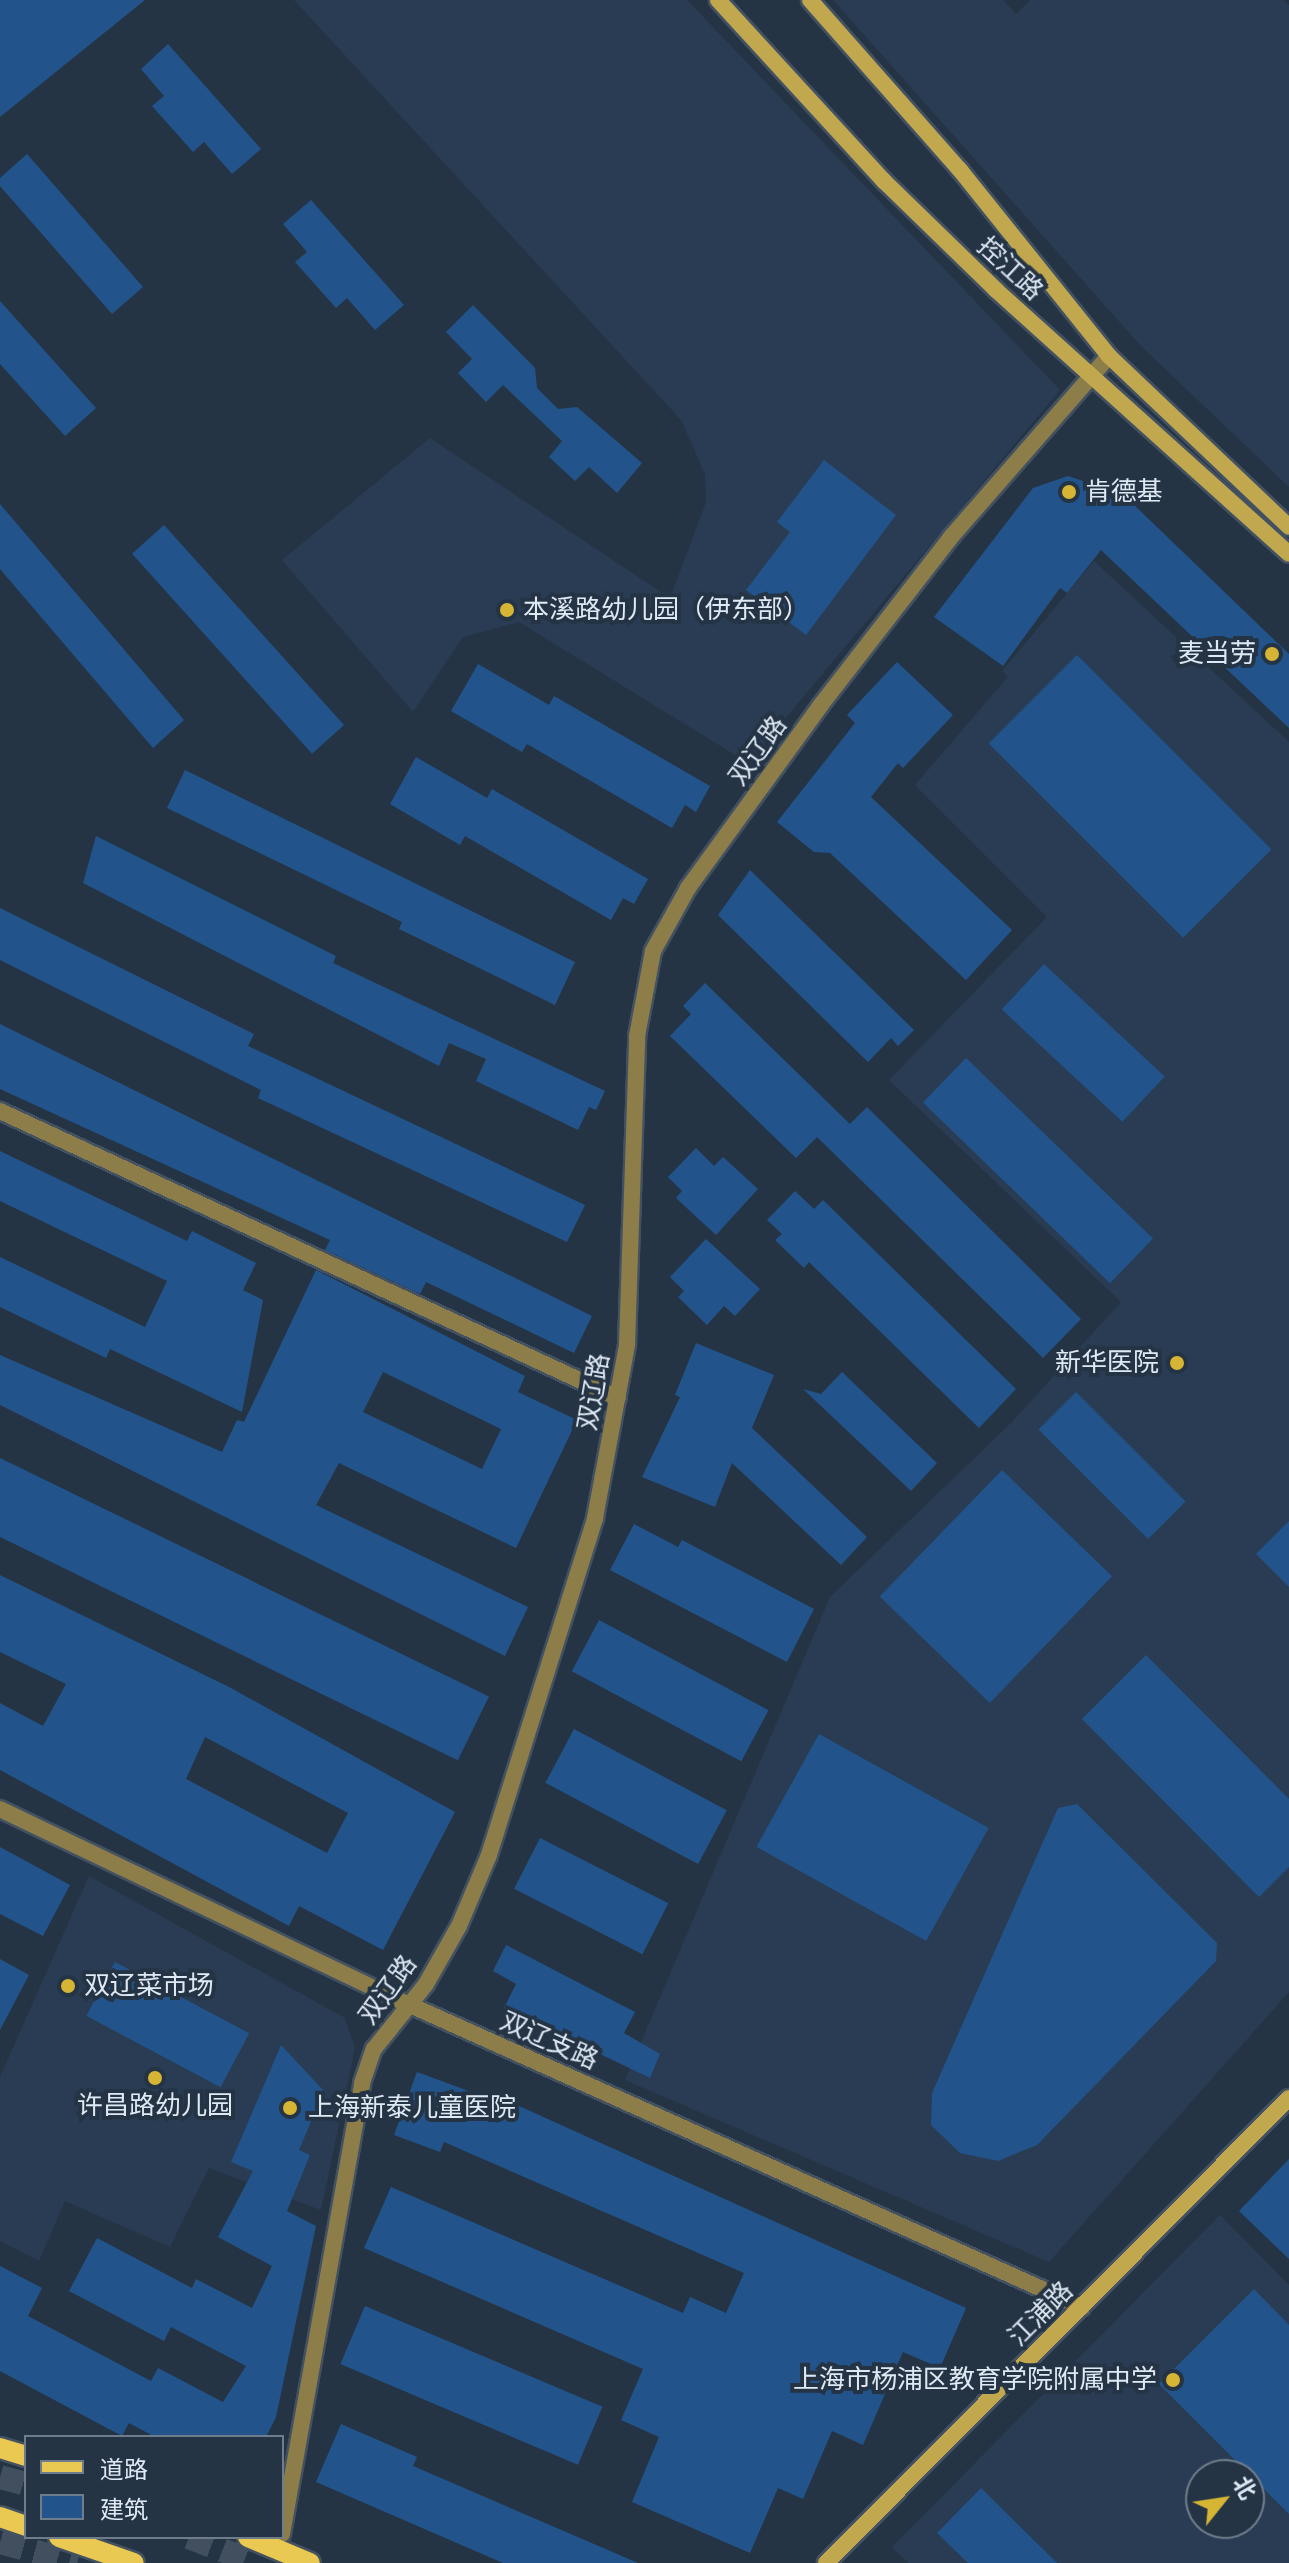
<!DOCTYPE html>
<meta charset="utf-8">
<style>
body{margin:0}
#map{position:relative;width:1289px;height:2563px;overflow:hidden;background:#253445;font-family:Bitter,"Noto Sans SC",serif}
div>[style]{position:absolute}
.built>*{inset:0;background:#293c53}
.building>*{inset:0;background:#22548b;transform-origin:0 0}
.highway-tunnel>*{height:24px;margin-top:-12px;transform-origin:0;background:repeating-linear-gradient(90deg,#414f5f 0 24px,transparent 0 36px)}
.roads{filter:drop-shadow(2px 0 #435161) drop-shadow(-2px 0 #435161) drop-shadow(0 2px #435161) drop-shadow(0 -2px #435161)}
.street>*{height:16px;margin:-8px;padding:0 8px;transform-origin:8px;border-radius:8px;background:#8d7e49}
.secondary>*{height:16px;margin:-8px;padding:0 8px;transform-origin:8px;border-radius:8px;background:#c1a84f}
.primary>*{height:20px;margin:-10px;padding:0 10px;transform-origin:10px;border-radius:10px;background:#e9c951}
.dots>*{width:22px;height:22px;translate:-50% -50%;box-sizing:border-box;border:4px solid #253445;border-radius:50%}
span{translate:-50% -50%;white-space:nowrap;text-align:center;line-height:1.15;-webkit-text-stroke:8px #253445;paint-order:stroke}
.street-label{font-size:26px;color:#dfe9f4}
.poi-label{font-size:26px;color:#dfe9f4}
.left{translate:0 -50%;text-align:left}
.right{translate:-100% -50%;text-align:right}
.legend{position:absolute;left:24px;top:2435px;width:260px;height:104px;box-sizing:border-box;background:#253445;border:2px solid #6f7c8b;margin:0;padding:10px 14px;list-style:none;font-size:24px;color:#dfe9f4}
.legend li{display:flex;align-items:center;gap:16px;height:40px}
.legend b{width:40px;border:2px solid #6f7c8b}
.north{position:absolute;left:1185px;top:2459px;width:80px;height:80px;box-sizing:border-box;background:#253445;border:2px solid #6f7c8b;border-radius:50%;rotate:60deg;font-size:22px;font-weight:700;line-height:32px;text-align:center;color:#dfe9f4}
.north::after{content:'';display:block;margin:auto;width:28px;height:36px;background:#d6b534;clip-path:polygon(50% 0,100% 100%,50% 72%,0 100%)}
</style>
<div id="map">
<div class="built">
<i style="clip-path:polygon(294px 0,687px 0,1060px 390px,748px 763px,519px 622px,463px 637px,413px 712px,282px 560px,430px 438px,670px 598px,706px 502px,705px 474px,681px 420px)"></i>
<i style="clip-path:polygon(833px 0,1003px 0,1016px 14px,1030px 0,1283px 0,1289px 5px,1289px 487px,1141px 346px)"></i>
<i style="clip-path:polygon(1094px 561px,1289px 742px,1289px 1992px,1049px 2262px,625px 2080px,830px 1597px,1010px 1424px,1121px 1302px,889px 1080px,1047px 917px,915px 785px,1008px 677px,1002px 671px)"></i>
<i style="clip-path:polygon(89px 1876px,345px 2018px,355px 2048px,321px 2210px,209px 2168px,170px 2247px,65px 2201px,39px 2261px,0 2241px,0 2077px)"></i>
<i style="clip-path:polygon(evenodd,1220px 2215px,1289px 2285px,1289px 2563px,908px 2563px,892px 2547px,1220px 2215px,1201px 2475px,1249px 2475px,1249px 2523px,1201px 2523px,1201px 2475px)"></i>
</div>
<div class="building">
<i style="clip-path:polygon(0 0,145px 0,0 117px)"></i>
<i style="clip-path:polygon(168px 44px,261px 149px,232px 174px,204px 142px,193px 152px,152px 106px,164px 96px,141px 69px)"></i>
<i style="clip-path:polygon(27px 154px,143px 287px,112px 314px,0 186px,0 178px)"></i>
<i style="clip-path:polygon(311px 200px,404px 305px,375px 330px,347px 298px,336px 308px,295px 262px,307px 252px,283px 224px)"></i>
<i style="clip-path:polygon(0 301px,96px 408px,65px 436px,0 364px)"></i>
<i style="clip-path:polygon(473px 305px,535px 368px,537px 388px,558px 409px,577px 407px,642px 463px,617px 493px,589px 467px,575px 481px,549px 457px,562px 441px,503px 385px,486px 402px,458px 373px,472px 359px,446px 332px)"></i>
<i style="clip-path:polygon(824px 460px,896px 515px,806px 635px,746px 590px,790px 532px,777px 522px)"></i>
<i style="clip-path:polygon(1068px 476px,1098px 486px,1106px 478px,1289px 654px,1289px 728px,1101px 550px,1067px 593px,1060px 588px,1003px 666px,934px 617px,1033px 488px)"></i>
<i style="clip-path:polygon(0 504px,184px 720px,153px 748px,0 569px)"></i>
<i style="left:164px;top:525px;width:269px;height:43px;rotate:48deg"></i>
<i style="left:1077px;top:655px;width:275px;height:125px;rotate:45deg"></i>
<i style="clip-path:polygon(897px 662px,953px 715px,903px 768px,898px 763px,871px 797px,1012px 930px,966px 980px,830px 853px,814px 852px,777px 822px,855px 723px,847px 715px)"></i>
<i style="clip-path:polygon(478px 664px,549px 705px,554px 696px,710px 786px,696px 812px,685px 805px,672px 828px,527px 744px,522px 752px,451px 711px)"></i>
<i style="clip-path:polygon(416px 757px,487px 798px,492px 789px,648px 879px,634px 904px,623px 898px,611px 920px,465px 836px,460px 845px,390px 804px)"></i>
<i style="clip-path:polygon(185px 770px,575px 962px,555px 1005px,399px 929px,402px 922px,167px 808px)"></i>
<i style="clip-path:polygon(96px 836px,336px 956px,333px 963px,605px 1091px,596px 1110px,589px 1107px,578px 1130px,476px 1081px,486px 1059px,449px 1043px,439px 1066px,83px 883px)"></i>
<i style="clip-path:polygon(750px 870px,914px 1030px,898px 1046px,891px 1038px,868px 1062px,718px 915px)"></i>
<i style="clip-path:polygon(0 908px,254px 1034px,248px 1046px,585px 1205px,567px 1242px,258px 1098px,261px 1090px,0 960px)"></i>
<i style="left:1044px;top:964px;width:165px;height:62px;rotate:43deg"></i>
<i style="clip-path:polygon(705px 983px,850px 1124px,867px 1107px,1081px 1319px,1043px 1358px,817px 1137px,796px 1158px,670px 1036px,691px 1014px,683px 1006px)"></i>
<i style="clip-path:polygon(0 1024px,592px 1316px,574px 1353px,426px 1282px,420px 1294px,325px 1250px,330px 1240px,0 1089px)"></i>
<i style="left:966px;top:1058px;width:260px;height:62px;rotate:44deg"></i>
<i style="clip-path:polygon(696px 1148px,714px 1166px,723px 1157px,758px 1189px,716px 1235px,676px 1198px,682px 1191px,668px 1177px)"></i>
<i style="clip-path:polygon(0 1151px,187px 1241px,192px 1231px,256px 1263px,243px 1290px,263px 1300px,242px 1412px,110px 1349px,106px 1358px,0 1307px,0 1257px,145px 1327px,167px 1281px,0 1201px)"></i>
<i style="clip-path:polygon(795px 1191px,814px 1209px,823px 1200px,1016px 1389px,979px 1428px,809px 1262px,804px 1268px,775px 1240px,782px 1234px,767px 1220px)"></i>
<i style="clip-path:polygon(706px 1239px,760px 1289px,735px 1316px,724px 1306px,707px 1325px,678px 1297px,684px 1291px,670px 1277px)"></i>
<i style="clip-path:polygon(evenodd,316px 1270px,525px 1376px,518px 1392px,577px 1420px,516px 1548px,339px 1463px,316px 1505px,528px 1607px,505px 1656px,0 1405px,0 1355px,222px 1452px,237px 1420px,244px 1422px,316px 1270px,383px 1372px,501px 1429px,482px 1469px,363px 1412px,383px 1372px)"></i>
<i style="clip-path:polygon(696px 1343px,774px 1375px,752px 1428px,867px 1537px,841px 1565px,732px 1463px,715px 1507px,642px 1477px,680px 1397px,675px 1395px)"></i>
<i style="clip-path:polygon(842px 1372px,937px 1463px,911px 1491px,803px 1389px,821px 1394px)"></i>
<i style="left:1076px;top:1392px;width:155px;height:53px;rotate:45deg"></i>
<i style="left:0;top:1458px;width:544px;height:71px;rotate:26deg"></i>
<i style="left:1002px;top:1470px;width:153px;height:176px;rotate:44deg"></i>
<i style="clip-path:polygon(1289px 1521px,1289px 1587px,1256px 1554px)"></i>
<i style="clip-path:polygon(634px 1524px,678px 1547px,682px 1540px,814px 1609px,787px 1662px,610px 1570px)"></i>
<i style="clip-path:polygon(evenodd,0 1575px,229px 1687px,455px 1812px,383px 1950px,299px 1906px,289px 1926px,0 1770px,0 1703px,43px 1726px,66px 1684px,0 1652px,0 1575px,205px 1737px,348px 1813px,327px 1853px,186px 1779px,205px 1737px)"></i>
<i style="left:599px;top:1620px;width:192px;height:58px;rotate:28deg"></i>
<i style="clip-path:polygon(1146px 1655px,1289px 1799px,1289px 1867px,1259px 1897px,1082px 1719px)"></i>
<i style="left:574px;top:1729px;width:173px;height:61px;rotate:28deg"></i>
<i style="left:819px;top:1734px;width:194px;height:129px;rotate:29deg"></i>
<i style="clip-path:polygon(1077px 1804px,1217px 1943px,1216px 1961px,1037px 2145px,998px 2161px,960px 2153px,931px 2125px,932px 2093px,1058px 1808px)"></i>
<i style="left:540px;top:1838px;width:144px;height:57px;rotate:27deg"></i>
<i style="clip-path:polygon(0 1847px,70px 1885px,43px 1936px,0 1914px)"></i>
<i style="clip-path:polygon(506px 1945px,635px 2012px,624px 2033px,660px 2054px,650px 2078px,504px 2008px,516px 1984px,493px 1971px)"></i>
<i style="clip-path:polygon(0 1959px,29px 1975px,0 2030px)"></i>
<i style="left:115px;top:1962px;width:152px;height:61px;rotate:28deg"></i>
<i style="clip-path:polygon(281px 2045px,324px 2091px,299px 2150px,310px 2155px,287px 2211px,316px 2226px,276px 2417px,266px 2437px,155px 2437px,129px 2423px,122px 2436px,0 2371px,0 2266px,42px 2288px,28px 2316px,151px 2381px,158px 2368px,223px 2402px,246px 2366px,171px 2327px,164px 2341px,69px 2291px,97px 2238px,192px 2288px,196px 2279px,252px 2308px,272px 2266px,218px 2237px,253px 2171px,231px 2162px)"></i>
<i style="clip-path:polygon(417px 2072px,485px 2097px,488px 2092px,966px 2308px,940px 2368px,903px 2352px,863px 2445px,832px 2431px,803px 2499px,778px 2488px,750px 2553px,632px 2502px,659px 2437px,621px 2420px,643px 2369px,364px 2248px,391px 2187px,683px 2313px,690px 2297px,726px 2313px,744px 2273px,444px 2142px,440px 2152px,394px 2135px)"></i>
<i style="clip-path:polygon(1289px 2159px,1289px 2259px,1239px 2211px)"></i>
<i style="clip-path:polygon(1254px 2289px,1289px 2325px,1289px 2514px,1159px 2384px)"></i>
<i style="left:365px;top:2306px;width:258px;height:63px;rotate:23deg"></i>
<i style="clip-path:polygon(341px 2424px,417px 2457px,413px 2466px,638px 2563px,503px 2563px,316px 2482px)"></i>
<i style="clip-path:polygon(981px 2488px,1057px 2563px,968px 2563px,937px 2533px)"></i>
</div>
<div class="highway-tunnel">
<i style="left:0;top:2477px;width:27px;rotate:15deg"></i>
<i style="left:189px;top:2537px;width:71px;rotate:21.5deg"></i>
<i style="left:0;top:2542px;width:80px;rotate:15.3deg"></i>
</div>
<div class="roads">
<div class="street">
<i style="left:0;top:1111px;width:681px;rotate:24.91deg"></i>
<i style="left:0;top:1809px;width:454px;rotate:25.6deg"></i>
<i style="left:410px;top:2005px;width:737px;rotate:24.2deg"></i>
<i style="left:282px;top:2534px;width:458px;rotate:-79.9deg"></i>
<i style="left:362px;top:2083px;width:36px;rotate:-71deg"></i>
<i style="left:374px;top:2049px;width:83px;rotate:-51.3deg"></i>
<i style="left:426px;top:1984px;width:67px;rotate:-60.4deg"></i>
<i style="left:459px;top:1926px;width:77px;rotate:-67.1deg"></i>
<i style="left:489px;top:1855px;width:353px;rotate:-72.5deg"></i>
<i style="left:595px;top:1518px;width:176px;rotate:-79.5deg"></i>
<i style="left:627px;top:1345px;width:309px;rotate:-88.1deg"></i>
<i style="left:637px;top:1036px;width:86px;rotate:-79.3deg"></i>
<i style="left:653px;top:951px;width:72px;rotate:-60.9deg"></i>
<i style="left:688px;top:888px;width:225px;rotate:-54deg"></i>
<i style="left:820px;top:706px;width:214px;rotate:-52.2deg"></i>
<i style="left:951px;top:537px;width:240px;rotate:-48.9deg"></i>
</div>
<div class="secondary">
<i style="left:718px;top:0;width:246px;rotate:47.5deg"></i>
<i style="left:884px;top:181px;width:156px;rotate:44.2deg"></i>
<i style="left:996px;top:290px;width:394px;rotate:42deg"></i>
<i style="left:810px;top:0;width:227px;rotate:48.6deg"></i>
<i style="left:960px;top:170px;width:238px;rotate:51.3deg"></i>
<i style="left:1109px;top:356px;width:248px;rotate:43.5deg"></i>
<i style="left:826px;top:2563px;width:656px;rotate:-45.12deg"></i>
</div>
<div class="primary">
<i style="left:0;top:2448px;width:27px;rotate:17deg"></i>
<i style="left:0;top:2517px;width:28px;rotate:19deg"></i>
<i style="left:59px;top:2537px;width:79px;rotate:19.1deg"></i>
<i style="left:248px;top:2537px;width:67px;rotate:22.8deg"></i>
</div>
</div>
<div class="dots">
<i style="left:1069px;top:492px;background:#d6b534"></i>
<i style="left:507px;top:610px;background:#d6b534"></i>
<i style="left:1272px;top:654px;background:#d6b534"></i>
<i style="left:1177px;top:1363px;background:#d6b534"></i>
<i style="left:68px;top:1986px;background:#d6b534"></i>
<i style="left:155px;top:2078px;background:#d6b534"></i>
<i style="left:290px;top:2108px;background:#d6b534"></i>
<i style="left:1173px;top:2380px;background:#d6b534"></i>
</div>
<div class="street-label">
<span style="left:1010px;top:269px;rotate:43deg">控江路</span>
<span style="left:758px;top:751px;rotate:-54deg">双辽路</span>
<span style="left:594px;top:1392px;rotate:-80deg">双辽路</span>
<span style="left:388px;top:1990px;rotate:-54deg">双辽路</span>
<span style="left:549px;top:2041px;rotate:24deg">双辽支路</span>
<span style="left:1041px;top:2314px;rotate:-45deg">江浦路</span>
</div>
<div class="poi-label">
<span class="left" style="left:1085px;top:492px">肯德基</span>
<span class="left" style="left:523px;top:610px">本溪路幼儿园（伊东部）</span>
<span class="right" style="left:1256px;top:654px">麦当劳</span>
<span class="right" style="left:1159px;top:1363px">新华医院</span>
<span class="left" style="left:84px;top:1986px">双辽菜市场</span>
<span style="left:155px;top:2106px">许昌路幼儿园</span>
<span class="left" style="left:308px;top:2108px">上海新泰儿童医院</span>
<span class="right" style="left:1157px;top:2380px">上海市杨浦区教育学院附属中学</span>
</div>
<ul class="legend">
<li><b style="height:10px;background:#e9c951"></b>道路</li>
<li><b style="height:22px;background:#22548b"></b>建筑</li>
</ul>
<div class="north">北</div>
</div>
